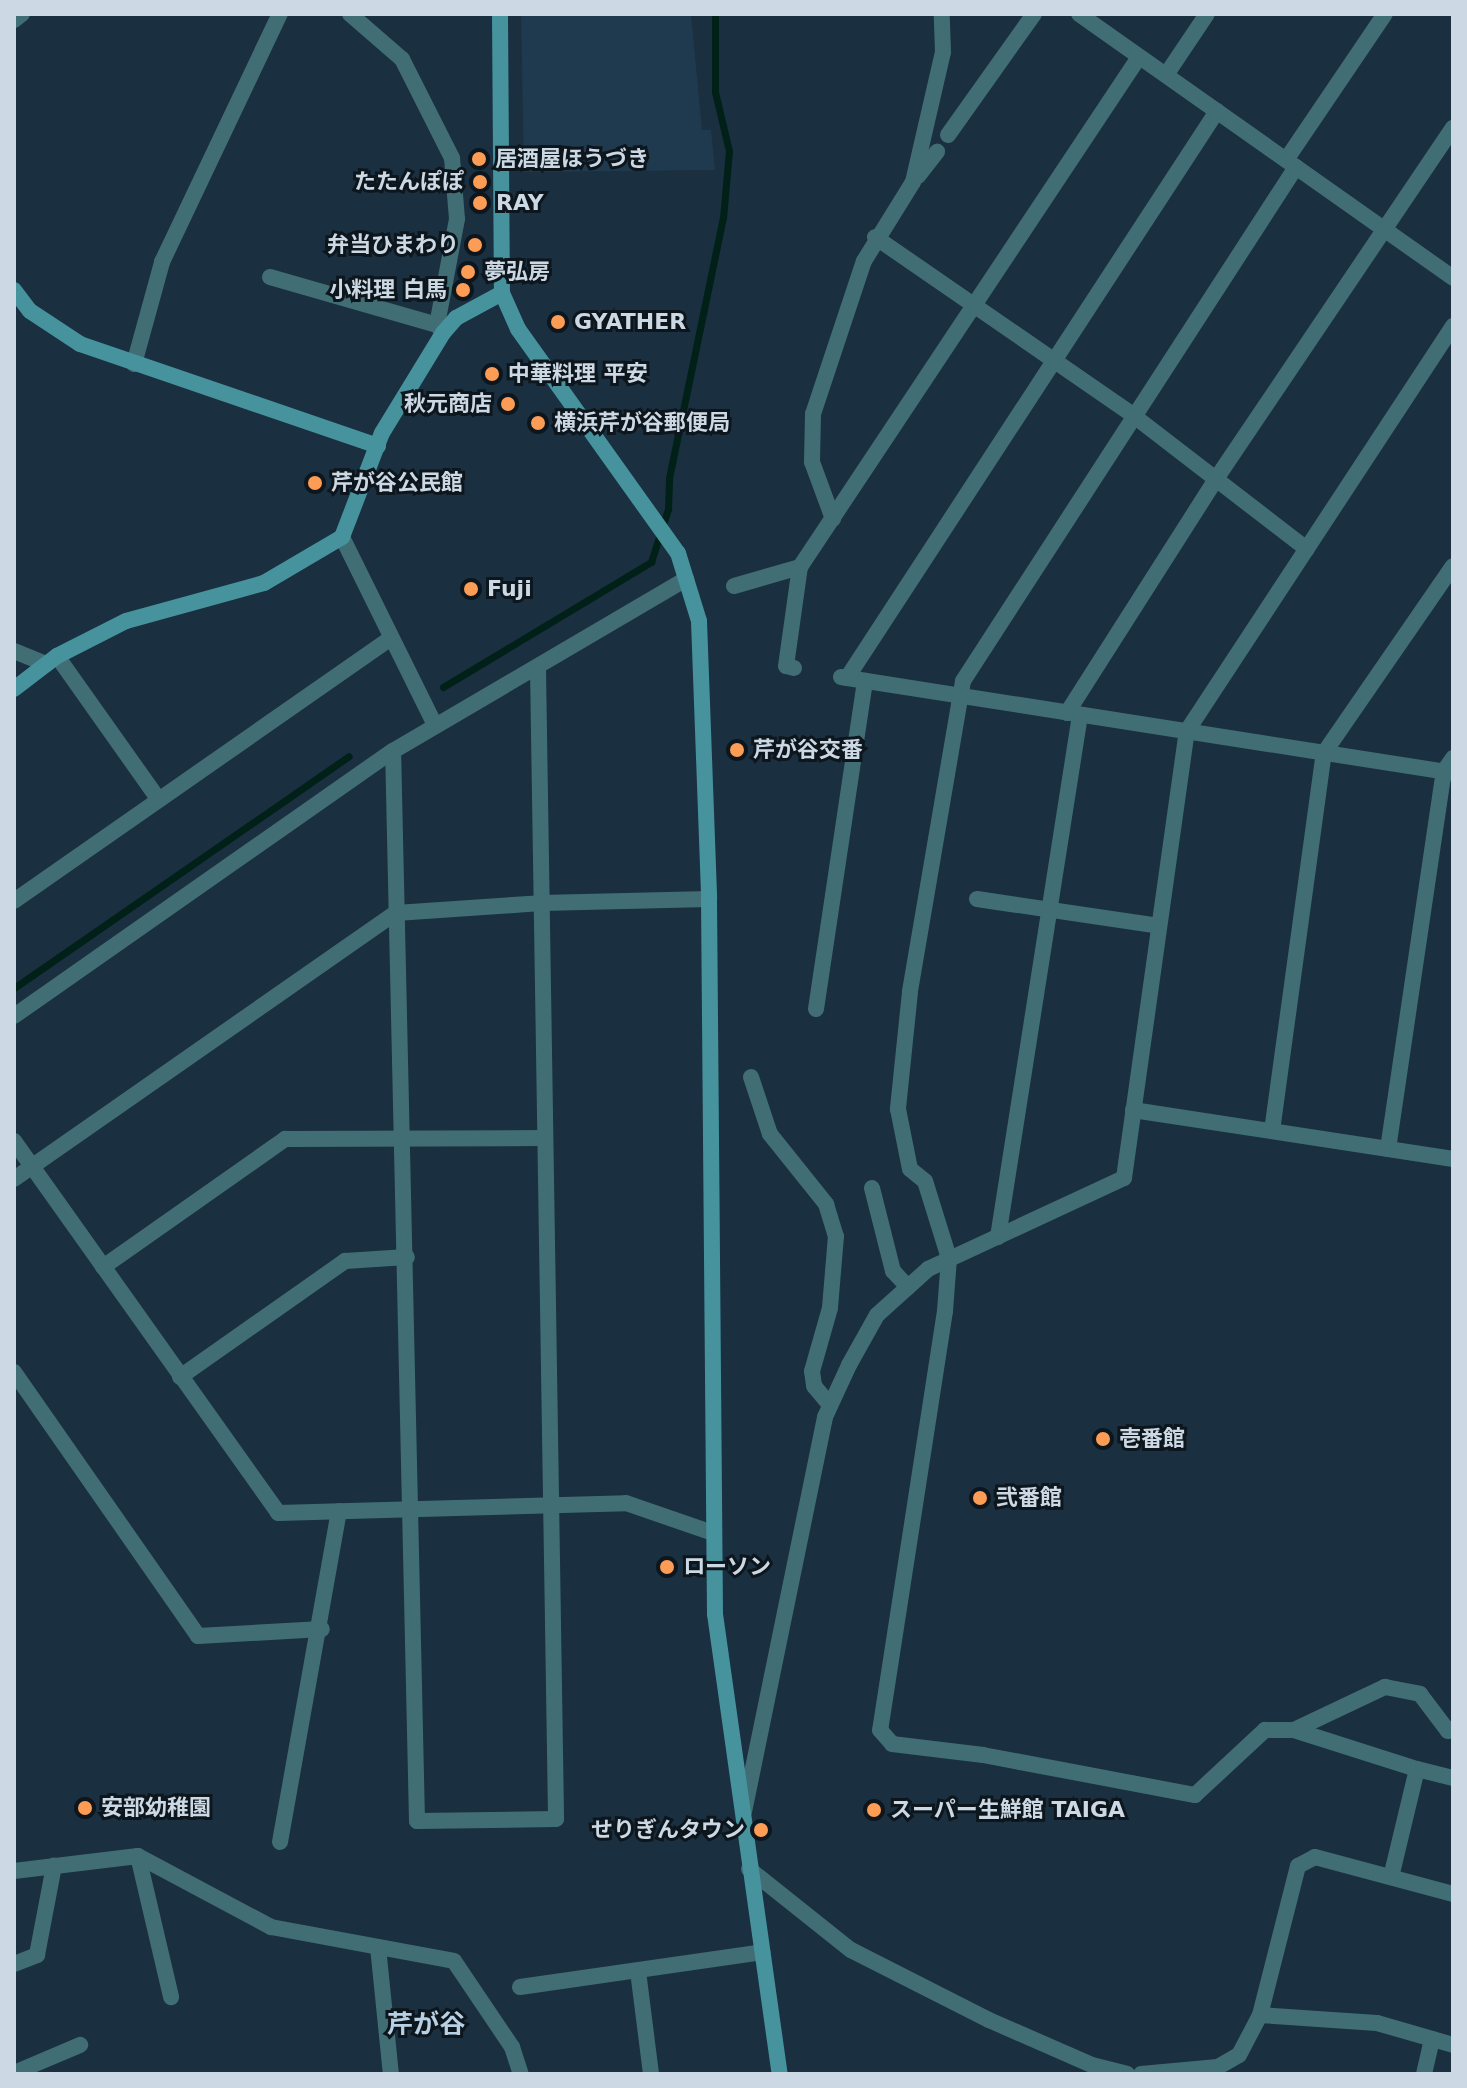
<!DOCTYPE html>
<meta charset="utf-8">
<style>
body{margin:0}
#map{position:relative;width:1467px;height:2088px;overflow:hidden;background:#1a2f3f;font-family:"DejaVu Sans","Noto Sans JP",sans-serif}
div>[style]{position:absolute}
.built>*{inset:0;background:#1f3a4e}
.stream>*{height:7px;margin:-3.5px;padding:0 3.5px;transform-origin:3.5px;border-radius:3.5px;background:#002018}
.street>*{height:16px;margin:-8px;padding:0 8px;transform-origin:8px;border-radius:8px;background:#416e75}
.secondary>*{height:16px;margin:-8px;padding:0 8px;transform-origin:8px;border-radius:8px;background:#46939e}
.dots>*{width:22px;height:22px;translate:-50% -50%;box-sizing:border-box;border:4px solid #0d161d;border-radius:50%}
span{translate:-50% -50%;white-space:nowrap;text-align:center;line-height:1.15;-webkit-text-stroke:6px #0d161d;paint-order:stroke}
.poi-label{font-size:22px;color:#ccd8e3;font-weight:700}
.left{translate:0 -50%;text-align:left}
.right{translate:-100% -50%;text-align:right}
.quarter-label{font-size:26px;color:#b7d0e4;font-weight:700}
.frame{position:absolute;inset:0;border:16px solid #ccd8e3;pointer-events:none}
</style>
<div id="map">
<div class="built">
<i style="clip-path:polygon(521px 14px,691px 14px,702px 130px,711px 130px,715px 170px,524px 172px)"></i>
</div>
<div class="stream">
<i style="left:443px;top:687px;width:243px;rotate:-31deg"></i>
<i style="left:651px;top:562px;width:56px;rotate:-72.2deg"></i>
<i style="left:668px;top:509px;width:31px;rotate:-88deg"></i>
<i style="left:669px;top:478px;width:266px;rotate:-78.3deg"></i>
<i style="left:723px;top:218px;width:67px;rotate:-84.9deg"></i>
<i style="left:729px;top:151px;width:61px;rotate:-103.3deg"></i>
<i style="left:715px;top:92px;width:78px;rotate:-90deg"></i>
<i style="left:14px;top:988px;width:407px;rotate:-34.7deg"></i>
</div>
<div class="street">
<i style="left:350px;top:14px;width:69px;rotate:40.9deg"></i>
<i style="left:402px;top:59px;width:111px;rotate:63.2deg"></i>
<i style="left:452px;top:158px;width:61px;rotate:85.3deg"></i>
<i style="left:457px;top:219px;width:108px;rotate:100.7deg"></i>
<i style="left:437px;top:325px;width:10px;rotate:53deg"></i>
<i style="left:1079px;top:14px;width:458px;rotate:35.2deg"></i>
<i style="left:14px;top:20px;width:10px;rotate:-37deg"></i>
<i style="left:1166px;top:75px;width:73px;rotate:-56.1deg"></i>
<i style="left:948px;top:135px;width:148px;rotate:-54.6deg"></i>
<i style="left:1286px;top:160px;width:176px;rotate:-55.9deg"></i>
<i style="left:1296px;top:167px;width:612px;rotate:122.94deg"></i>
<i style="left:963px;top:681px;width:315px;rotate:99.7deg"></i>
<i style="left:910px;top:992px;width:118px;rotate:95.9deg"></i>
<i style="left:898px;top:1109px;width:61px;rotate:78.7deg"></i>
<i style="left:910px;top:1169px;width:19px;rotate:39deg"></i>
<i style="left:925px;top:1181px;width:81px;rotate:72.7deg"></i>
<i style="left:949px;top:1258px;width:53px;rotate:94.3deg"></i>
<i style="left:945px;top:1311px;width:424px;rotate:98.8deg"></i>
<i style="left:880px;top:1730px;width:18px;rotate:49deg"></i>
<i style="left:892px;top:1744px;width:92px;rotate:6.9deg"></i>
<i style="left:983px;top:1755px;width:216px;rotate:10.7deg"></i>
<i style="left:1195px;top:1795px;width:96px;rotate:-42.9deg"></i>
<i style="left:1265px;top:1730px;width:29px"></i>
<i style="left:1294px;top:1730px;width:129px;rotate:17.6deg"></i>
<i style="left:1417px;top:1769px;width:111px;rotate:103.5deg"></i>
<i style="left:918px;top:176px;width:31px;rotate:-52deg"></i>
<i style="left:875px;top:237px;width:315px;rotate:34.6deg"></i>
<i style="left:1134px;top:416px;width:218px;rotate:37.6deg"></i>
<i style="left:270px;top:277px;width:174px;rotate:16deg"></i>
<i style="left:134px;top:364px;width:106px;rotate:-74.6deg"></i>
<i style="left:162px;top:262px;width:275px;rotate:-64.6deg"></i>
<i style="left:833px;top:519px;width:61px;rotate:-110.2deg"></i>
<i style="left:812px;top:462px;width:48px;rotate:-88.8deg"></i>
<i style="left:813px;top:414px;width:161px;rotate:-71.6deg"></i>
<i style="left:864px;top:261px;width:93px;rotate:-58.2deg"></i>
<i style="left:913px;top:182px;width:133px;rotate:-77deg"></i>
<i style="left:943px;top:52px;width:38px;rotate:-92deg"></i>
<i style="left:342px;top:537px;width:210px;rotate:63.7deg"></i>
<i style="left:734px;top:586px;width:69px;rotate:-16.1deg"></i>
<i style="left:800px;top:567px;width:612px;rotate:-56.39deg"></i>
<i style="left:14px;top:651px;width:35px;rotate:22deg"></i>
<i style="left:57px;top:656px;width:176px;rotate:54.7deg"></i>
<i style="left:794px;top:668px;width:8px;rotate:-166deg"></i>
<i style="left:786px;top:666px;width:100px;rotate:-82deg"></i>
<i style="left:538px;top:669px;width:1150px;rotate:89.1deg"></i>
<i style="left:556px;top:1819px;width:139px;rotate:179.2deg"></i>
<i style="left:417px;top:1821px;width:1070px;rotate:-91.28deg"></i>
<i style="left:393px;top:751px;width:340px;rotate:-30.4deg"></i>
<i style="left:841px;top:677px;width:619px;rotate:8.91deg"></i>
<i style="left:847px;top:678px;width:677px;rotate:-56.87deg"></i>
<i style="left:1067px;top:713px;width:277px;rotate:-57.5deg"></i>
<i style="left:1216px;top:479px;width:424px;rotate:-56deg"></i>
<i style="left:977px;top:899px;width:184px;rotate:8.4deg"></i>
<i style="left:14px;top:901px;width:458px;rotate:-34.9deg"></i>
<i style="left:816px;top:1009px;width:332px;rotate:-81.5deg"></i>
<i style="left:14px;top:1016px;width:462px;rotate:-35deg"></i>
<i style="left:751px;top:1077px;width:60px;rotate:71.6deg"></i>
<i style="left:770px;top:1134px;width:90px;rotate:51.3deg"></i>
<i style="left:826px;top:1204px;width:34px;rotate:73deg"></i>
<i style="left:836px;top:1236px;width:72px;rotate:94.8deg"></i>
<i style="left:830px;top:1308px;width:66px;rotate:105.9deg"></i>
<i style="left:812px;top:1371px;width:15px;rotate:82deg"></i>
<i style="left:814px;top:1386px;width:25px;rotate:50deg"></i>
<i style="left:1133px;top:1110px;width:324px;rotate:8.7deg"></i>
<i style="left:1272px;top:1131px;width:382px;rotate:-82.2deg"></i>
<i style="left:1324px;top:753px;width:227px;rotate:-55.4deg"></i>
<i style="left:14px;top:1141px;width:456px;rotate:54.6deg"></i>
<i style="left:278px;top:1513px;width:348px;rotate:-1.6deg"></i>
<i style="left:626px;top:1503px;width:92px;rotate:19deg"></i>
<i style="left:1388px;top:1149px;width:382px;rotate:-81.6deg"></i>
<i style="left:1444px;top:771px;width:16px;rotate:-55deg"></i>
<i style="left:14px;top:1179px;width:465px;rotate:-34.9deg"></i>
<i style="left:396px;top:913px;width:145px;rotate:-3.9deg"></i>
<i style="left:541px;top:903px;width:168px;rotate:-1.4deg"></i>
<i style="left:872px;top:1188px;width:86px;rotate:75.8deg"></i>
<i style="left:893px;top:1271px;width:22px;rotate:47deg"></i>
<i style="left:998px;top:1237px;width:528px;rotate:-81.07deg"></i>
<i style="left:103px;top:1267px;width:223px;rotate:-35.1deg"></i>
<i style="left:285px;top:1139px;width:259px;rotate:-0.2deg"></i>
<i style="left:14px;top:1372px;width:322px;rotate:55.1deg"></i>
<i style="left:198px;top:1636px;width:124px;rotate:-3.2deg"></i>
<i style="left:180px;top:1377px;width:202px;rotate:-35.1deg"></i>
<i style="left:345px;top:1261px;width:62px;rotate:-3.7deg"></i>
<i style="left:1294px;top:1730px;width:101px;rotate:-25.3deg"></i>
<i style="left:1385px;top:1687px;width:36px;rotate:11deg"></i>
<i style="left:1420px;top:1694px;width:46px;rotate:52.9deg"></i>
<i style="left:1448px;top:1731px;width:5px;rotate:-22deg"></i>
<i style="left:1417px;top:1769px;width:37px;rotate:14deg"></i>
<i style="left:744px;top:1812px;width:403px;rotate:-78.4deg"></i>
<i style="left:825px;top:1417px;width:57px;rotate:-65.2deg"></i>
<i style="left:849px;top:1365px;width:57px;rotate:-60.8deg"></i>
<i style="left:877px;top:1315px;width:69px;rotate:-42deg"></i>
<i style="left:928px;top:1269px;width:216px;rotate:-24.9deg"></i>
<i style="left:1124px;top:1178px;width:451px;rotate:-82deg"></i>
<i style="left:1187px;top:731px;width:485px;rotate:-56.7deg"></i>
<i style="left:280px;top:1842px;width:336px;rotate:-79.9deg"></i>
<i style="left:138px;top:1856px;width:151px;rotate:28.1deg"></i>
<i style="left:271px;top:1927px;width:186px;rotate:10.5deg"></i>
<i style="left:454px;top:1961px;width:104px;rotate:56deg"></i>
<i style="left:512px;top:2047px;width:28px;rotate:72deg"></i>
<i style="left:749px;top:1869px;width:130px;rotate:38.5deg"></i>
<i style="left:851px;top:1950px;width:155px;rotate:26.9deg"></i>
<i style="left:989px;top:2020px;width:112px;rotate:23.6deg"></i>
<i style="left:1092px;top:2065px;width:36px;rotate:14deg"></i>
<i style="left:14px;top:1871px;width:125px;rotate:-6.9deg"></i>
<i style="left:138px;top:1856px;width:145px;rotate:76.8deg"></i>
<i style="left:378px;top:1947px;width:128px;rotate:84.2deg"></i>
<i style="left:14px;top:1964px;width:25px;rotate:-21deg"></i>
<i style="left:37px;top:1955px;width:91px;rotate:-79.2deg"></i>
<i style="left:638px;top:1971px;width:104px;rotate:82.8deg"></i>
<i style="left:520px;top:1987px;width:245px;rotate:-8.2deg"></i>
<i style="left:1260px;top:2015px;width:117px;rotate:3.9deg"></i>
<i style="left:1377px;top:2023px;width:79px;rotate:16.1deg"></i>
<i style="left:14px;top:2073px;width:72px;rotate:-23deg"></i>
<i style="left:1141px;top:2074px;width:77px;rotate:-5.2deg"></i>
<i style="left:1218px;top:2067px;width:24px;rotate:-30deg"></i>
<i style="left:1239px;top:2055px;width:45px;rotate:-62.3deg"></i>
<i style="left:1260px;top:2015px;width:154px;rotate:-75.7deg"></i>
<i style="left:1298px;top:1866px;width:19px;rotate:-28deg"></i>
<i style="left:1315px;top:1857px;width:143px;rotate:15deg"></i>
<i style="left:1424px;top:2074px;width:36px;rotate:-77deg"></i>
</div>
<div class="secondary">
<i style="left:500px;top:14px;width:279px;rotate:89.6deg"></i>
<i style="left:502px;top:293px;width:39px;rotate:66deg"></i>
<i style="left:518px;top:329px;width:275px;rotate:54.5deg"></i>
<i style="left:678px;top:553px;width:71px;rotate:72.8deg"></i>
<i style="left:699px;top:621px;width:278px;rotate:87.9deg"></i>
<i style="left:709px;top:899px;width:715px;rotate:89.52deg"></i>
<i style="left:715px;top:1614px;width:465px;rotate:82deg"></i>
<i style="left:14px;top:290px;width:26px;rotate:53deg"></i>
<i style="left:30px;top:311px;width:60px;rotate:33.4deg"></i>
<i style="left:80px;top:344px;width:315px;rotate:18.9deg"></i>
<i style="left:14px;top:689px;width:54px;rotate:-37.5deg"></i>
<i style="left:57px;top:656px;width:77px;rotate:-26.9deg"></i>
<i style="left:126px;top:621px;width:143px;rotate:-15.4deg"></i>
<i style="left:264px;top:583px;width:91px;rotate:-30.5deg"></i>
<i style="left:342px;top:537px;width:111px;rotate:-69deg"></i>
<i style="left:382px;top:433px;width:117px;rotate:-58.6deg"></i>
<i style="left:443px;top:333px;width:20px;rotate:-49deg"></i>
<i style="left:456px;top:318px;width:52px;rotate:-28.5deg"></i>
</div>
<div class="dots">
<i style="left:479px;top:159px;background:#fd9d55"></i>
<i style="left:480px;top:182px;background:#fd9d55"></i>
<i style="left:480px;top:203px;background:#fd9d55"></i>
<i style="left:475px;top:245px;background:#fd9d55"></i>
<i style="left:468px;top:272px;background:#fd9d55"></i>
<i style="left:463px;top:290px;background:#fd9d55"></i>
<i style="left:558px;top:322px;background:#fd9d55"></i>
<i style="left:492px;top:374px;background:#fd9d55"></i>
<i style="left:508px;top:404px;background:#fd9d55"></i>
<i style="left:538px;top:423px;background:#fd9d55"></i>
<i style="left:315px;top:483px;background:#fd9d55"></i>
<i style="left:471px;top:589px;background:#fd9d55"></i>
<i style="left:737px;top:750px;background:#fd9d55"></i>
<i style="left:1103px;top:1439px;background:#fd9d55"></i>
<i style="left:980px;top:1498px;background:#fd9d55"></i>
<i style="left:667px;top:1567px;background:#fd9d55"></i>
<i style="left:85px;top:1808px;background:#fd9d55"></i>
<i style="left:874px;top:1810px;background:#fd9d55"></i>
<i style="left:761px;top:1830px;background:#fd9d55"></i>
</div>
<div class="poi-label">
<span class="left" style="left:495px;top:159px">居酒屋ほうづき</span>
<span class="right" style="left:464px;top:182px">たたんぽぽ</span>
<span class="left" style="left:496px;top:203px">RAY</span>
<span class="right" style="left:459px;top:245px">弁当ひまわり</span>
<span class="left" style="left:484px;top:272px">夢弘房</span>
<span class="right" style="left:447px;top:290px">小料理 白馬</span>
<span class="left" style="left:574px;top:322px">GYATHER</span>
<span class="left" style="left:508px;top:374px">中華料理 平安</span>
<span class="right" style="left:492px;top:404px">秋元商店</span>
<span class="left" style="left:554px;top:423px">横浜芹が谷郵便局</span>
<span class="left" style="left:331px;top:483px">芹が谷公民館</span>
<span class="left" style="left:487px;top:589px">Fuji</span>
<span class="left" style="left:753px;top:750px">芹が谷交番</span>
<span class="left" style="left:1119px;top:1439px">壱番館</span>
<span class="left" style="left:996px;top:1498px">弐番館</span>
<span class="left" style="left:683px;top:1567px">ローソン</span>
<span class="left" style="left:101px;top:1808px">安部幼稚園</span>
<span class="left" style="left:890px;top:1810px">スーパー生鮮館 TAIGA</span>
<span class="right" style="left:745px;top:1830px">せりぎんタウン</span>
</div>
<div class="quarter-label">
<span style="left:426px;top:2025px">芹が谷</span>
</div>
<div class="frame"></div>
</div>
